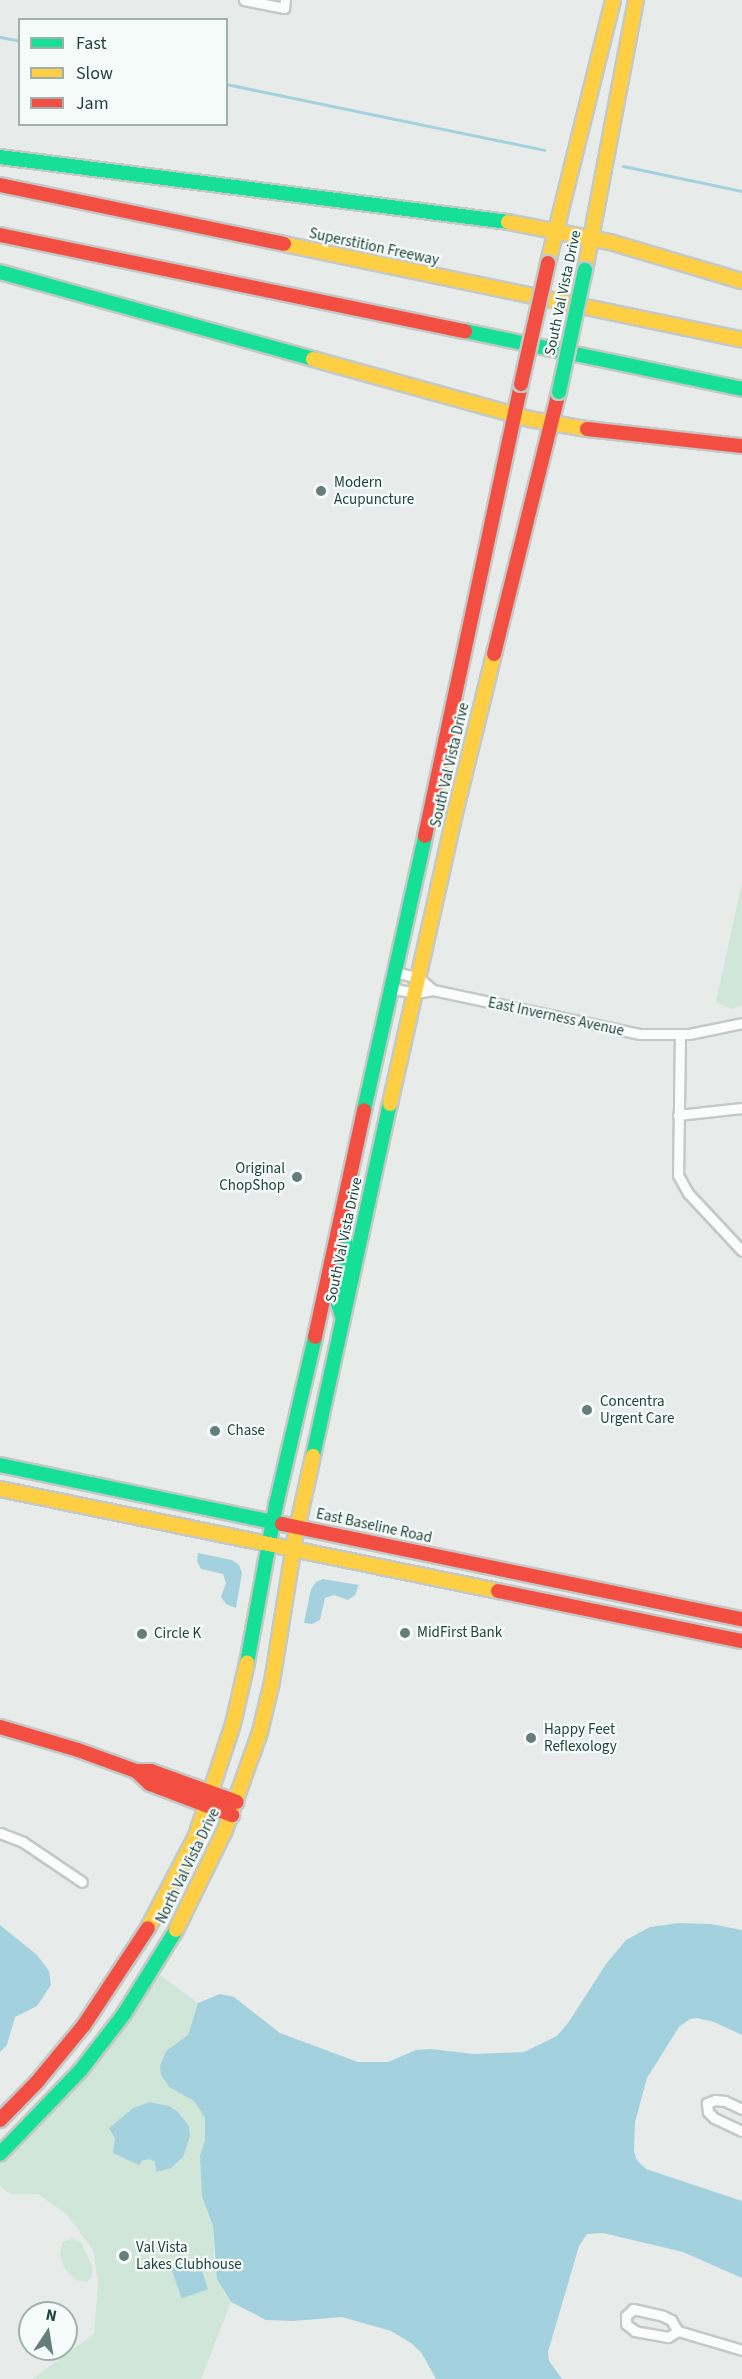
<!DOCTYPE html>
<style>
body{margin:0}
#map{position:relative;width:742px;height:2379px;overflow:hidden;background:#e7ecea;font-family:"Source Sans 3",sans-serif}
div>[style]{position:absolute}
.green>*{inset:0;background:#cfe6d8}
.water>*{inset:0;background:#a4d1de;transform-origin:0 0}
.stream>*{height:3px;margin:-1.5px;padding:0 1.5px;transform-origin:1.5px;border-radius:1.5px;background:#a4d1de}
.roads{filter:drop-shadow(2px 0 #c4c9c7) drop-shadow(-2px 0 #c4c9c7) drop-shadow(0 2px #c4c9c7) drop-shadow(0 -2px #c4c9c7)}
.street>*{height:9px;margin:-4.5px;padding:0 4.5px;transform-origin:4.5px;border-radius:4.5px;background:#fbfcfc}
.fast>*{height:14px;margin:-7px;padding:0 7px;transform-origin:7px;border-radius:7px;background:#16e098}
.slow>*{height:14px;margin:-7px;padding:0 7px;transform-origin:7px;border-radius:7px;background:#ffcf43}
.jam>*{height:14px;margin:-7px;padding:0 7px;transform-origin:7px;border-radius:7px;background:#f24e42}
.bridges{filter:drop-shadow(2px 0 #c2cac8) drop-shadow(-2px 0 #c2cac8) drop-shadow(0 2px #c2cac8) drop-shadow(0 -2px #c2cac8)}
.fast-bridge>*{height:14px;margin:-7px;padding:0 7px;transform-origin:7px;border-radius:7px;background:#16e098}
.jam-bridge>*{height:14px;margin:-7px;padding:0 7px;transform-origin:7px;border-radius:7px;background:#f24e42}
.dots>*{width:16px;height:16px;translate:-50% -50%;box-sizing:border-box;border:3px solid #f5fbf8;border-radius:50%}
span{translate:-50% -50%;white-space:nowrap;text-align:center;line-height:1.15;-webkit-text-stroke:4.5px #f5fbf8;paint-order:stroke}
.street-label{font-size:15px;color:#21433d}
.poi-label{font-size:15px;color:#21433d}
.left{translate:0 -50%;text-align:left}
.right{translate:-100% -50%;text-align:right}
.legend{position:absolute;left:18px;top:18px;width:210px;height:108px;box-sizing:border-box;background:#f5fbf8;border:2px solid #a0b1ad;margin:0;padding:8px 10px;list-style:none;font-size:18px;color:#21433d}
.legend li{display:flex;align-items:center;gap:12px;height:30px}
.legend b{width:30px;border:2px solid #a0b1ad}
.north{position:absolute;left:18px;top:2301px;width:60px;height:60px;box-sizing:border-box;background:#f5fbf8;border:2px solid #a0b1ad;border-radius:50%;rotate:12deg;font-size:16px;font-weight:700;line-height:24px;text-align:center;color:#21433d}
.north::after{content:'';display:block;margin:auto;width:21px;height:27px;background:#667e7a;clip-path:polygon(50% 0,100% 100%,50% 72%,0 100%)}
</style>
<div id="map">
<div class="green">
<i style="clip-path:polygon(742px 883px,742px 1005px,731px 1009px,716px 1002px)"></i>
<i style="clip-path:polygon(160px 1975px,198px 2003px,188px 2035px,166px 2051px,161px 2075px,169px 2087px,194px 2101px,205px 2118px,205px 2140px,200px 2156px,202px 2196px,213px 2226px,214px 2257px,224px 2293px,231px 2302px,201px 2379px,32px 2379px,94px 2334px,98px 2283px,94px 2256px,93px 2250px,66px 2214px,38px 2194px,10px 2194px,0 2186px,0 2164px,87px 2077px)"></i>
<i style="clip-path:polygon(72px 2239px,80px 2241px,93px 2268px,92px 2277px,87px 2282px,76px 2280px,65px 2269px,60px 2256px,62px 2242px)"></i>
</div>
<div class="water">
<i style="clip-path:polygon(198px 1553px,232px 1560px,239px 1565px,242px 1573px,236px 1608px,226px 1604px,221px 1597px,226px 1583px,223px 1574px,201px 1569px,197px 1561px)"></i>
<i style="clip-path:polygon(323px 1579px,359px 1585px,355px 1595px,348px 1600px,334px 1595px,325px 1598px,320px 1620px,312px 1624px,304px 1623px,311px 1589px,316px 1582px)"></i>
<i style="clip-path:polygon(679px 1923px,711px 1924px,742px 1930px,742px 2035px,714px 2022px,697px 2018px,690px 2019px,679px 2027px,647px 2078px,635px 2122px,634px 2152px,637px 2160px,646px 2169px,742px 2201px,742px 2278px,683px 2252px,603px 2233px,587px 2234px,579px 2246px,548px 2352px,549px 2361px,562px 2379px,436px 2379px,421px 2352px,411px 2343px,391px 2331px,342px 2317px,293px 2321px,266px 2320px,231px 2302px,217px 2279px,213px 2226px,202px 2196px,200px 2156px,205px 2140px,205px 2118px,194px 2101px,169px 2087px,161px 2075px,160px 2066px,166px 2051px,188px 2035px,198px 2003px,220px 1994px,234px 1997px,280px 2033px,358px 2062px,388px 2062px,416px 2050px,431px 2049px,474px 2054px,524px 2052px,557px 2036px,568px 2023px,606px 1964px,626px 1940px,650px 1927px)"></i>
<i style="clip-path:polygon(0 1925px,37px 1955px,49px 1971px,51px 1985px,37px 2006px,15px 2017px,7px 2045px,0 2052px)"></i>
<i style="clip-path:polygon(149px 2102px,169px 2106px,178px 2112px,189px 2126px,190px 2136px,183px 2157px,171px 2168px,156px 2172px,155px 2162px,150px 2159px,143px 2160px,139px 2165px,113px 2153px,115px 2138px,109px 2128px,132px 2109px)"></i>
<i style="left:197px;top:2257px;width:34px;height:28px;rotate:71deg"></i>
</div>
<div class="stream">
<i style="left:0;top:37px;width:20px;rotate:11deg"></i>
<i style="left:226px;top:84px;width:325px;rotate:11.7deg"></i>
<i style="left:623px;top:166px;width:122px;rotate:11.9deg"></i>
</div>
<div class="roads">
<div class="street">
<i style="left:244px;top:0;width:41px;rotate:11.3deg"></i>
<i style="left:284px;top:8px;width:8px;rotate:-83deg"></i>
<i style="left:394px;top:972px;width:26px;rotate:13deg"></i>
<i style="left:419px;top:978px;width:18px;rotate:41deg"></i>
<i style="left:390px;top:988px;width:26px;rotate:11deg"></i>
<i style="left:416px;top:993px;width:17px;rotate:-10deg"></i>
<i style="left:433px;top:990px;width:212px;rotate:12deg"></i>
<i style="left:640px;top:1034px;width:49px"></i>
<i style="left:689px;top:1034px;width:54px;rotate:-11.7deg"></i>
<i style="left:680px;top:1035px;width:140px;rotate:90.8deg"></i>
<i style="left:678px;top:1175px;width:21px;rotate:61deg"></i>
<i style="left:688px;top:1193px;width:79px;rotate:47deg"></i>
<i style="left:678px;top:1115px;width:64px;rotate:-6.2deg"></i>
<i style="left:0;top:1833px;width:25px;rotate:21deg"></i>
<i style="left:23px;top:1842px;width:71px;rotate:34.1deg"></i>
<i style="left:742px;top:2109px;width:19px;rotate:-155deg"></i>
<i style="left:725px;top:2101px;width:10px;rotate:-174deg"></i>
<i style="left:715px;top:2100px;width:9px;rotate:159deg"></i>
<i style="left:707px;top:2103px;width:9px;rotate:84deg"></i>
<i style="left:708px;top:2112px;width:8px;rotate:45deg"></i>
<i style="left:714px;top:2118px;width:31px;rotate:25deg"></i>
<i style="left:678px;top:2331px;width:12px;rotate:149deg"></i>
<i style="left:668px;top:2337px;width:34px;rotate:-170deg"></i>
<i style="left:635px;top:2331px;width:11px;rotate:-142deg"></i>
<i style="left:626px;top:2324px;width:8px;rotate:-90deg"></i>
<i style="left:626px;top:2316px;width:10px;rotate:-45deg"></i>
<i style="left:633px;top:2309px;width:31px;rotate:13deg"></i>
<i style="left:663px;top:2316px;width:9px;rotate:27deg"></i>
<i style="left:671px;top:2320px;width:13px;rotate:58deg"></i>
<i style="left:678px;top:2331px;width:67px;rotate:16.5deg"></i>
</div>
<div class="fast">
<i style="left:0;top:157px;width:512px;rotate:7.29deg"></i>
<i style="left:0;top:272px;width:325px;rotate:15.5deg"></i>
<i style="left:465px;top:331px;width:283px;rotate:11.8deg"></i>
<i style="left:364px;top:1110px;width:281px;rotate:-77.4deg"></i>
<i style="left:339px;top:1228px;width:18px;rotate:68deg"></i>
<i style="left:346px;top:1245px;width:59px;rotate:97.9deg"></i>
<i style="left:338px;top:1303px;width:17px;rotate:73deg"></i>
<i style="left:313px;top:1456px;width:360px;rotate:-77.7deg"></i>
<i style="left:0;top:1465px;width:288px;rotate:11.8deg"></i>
<i style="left:247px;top:1663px;width:161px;rotate:-79.6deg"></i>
<i style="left:276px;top:1505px;width:172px;rotate:-76.9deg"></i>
<i style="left:0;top:2154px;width:115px;rotate:-46.1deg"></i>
<i style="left:80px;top:2071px;width:72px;rotate:-52.3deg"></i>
<i style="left:124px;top:2014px;width:99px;rotate:-58.2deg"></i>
</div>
<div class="slow">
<i style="left:508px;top:222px;width:104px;rotate:11.1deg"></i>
<i style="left:610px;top:242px;width:138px;rotate:16.5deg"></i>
<i style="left:284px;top:244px;width:468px;rotate:11.8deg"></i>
<i style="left:548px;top:263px;width:271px;rotate:-76.1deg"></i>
<i style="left:585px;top:270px;width:275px;rotate:-79.3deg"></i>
<i style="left:313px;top:359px;width:224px;rotate:15.5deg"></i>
<i style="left:529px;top:419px;width:59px;rotate:9.8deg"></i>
<i style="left:390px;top:1104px;width:298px;rotate:-77.4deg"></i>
<i style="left:455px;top:813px;width:164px;rotate:-76.2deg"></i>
<i style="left:0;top:1489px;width:508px;rotate:11.58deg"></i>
<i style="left:148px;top:1928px;width:104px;rotate:-62.4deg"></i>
<i style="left:196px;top:1836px;width:118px;rotate:-71.7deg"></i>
<i style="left:233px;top:1724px;width:63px;rotate:-77.1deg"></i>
<i style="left:176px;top:1930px;width:111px;rotate:-63.9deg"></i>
<i style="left:225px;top:1830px;width:104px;rotate:-70.3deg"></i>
<i style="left:260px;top:1732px;width:51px;rotate:-76.5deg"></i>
<i style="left:272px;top:1682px;width:146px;rotate:-80.9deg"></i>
<i style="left:295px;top:1538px;width:84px;rotate:-77.6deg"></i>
</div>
<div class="jam">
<i style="left:0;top:185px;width:290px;rotate:11.7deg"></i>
<i style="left:0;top:235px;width:475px;rotate:11.7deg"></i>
<i style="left:587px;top:429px;width:156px;rotate:6.3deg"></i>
<i style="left:494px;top:654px;width:270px;rotate:-76.1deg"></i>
<i style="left:425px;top:836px;width:462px;rotate:-78deg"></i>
<i style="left:315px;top:1337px;width:232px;rotate:-77.8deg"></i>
<i style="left:282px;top:1524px;width:470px;rotate:11.7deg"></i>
<i style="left:498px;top:1591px;width:249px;rotate:11.6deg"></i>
<i style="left:0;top:1727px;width:81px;rotate:16.4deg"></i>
<i style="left:78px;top:1750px;width:62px;rotate:19.9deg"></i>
<i style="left:136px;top:1771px;width:19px;rotate:43deg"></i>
<i style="left:150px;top:1784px;width:88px;rotate:20.7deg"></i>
<i style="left:136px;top:1771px;width:15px"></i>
<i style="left:151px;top:1771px;width:91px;rotate:19.8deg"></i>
<i style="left:0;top:2120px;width:53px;rotate:-45.8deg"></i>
<i style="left:37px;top:2082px;width:74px;rotate:-50.5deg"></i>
<i style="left:84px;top:2025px;width:116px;rotate:-56.6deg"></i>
</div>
</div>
<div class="bridges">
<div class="fast-bridge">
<i style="left:559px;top:392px;width:125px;rotate:-78deg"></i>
</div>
<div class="jam-bridge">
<i style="left:521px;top:384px;width:124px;rotate:-77.4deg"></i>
</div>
</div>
<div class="dots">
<i style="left:321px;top:491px;background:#667e7a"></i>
<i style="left:297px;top:1177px;background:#667e7a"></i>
<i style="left:587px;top:1410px;background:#667e7a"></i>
<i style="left:215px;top:1431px;background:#667e7a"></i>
<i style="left:405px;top:1633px;background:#667e7a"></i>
<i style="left:142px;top:1634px;background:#667e7a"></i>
<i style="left:531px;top:1738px;background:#667e7a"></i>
<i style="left:124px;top:2256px;background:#667e7a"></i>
</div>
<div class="street-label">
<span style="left:374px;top:247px;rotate:12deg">Superstition Freeway</span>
<span style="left:563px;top:293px;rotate:-78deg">South Val Vista Drive</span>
<span style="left:450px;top:765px;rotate:-77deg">South Val Vista Drive</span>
<span style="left:556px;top:1017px;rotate:12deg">East Inverness Avenue</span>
<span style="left:344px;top:1240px;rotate:-78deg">South Val Vista Drive</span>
<span style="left:374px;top:1526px;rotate:12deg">East Baseline Road</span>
<span style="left:188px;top:1866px;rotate:-64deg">North Val Vista Drive</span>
</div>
<div class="poi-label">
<span class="left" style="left:334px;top:491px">Modern<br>Acupuncture</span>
<span class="right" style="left:285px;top:1177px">Original<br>ChopShop</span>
<span class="left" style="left:600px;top:1410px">Concentra<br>Urgent Care</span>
<span class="left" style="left:227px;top:1431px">Chase</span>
<span class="left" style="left:417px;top:1633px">MidFirst Bank</span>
<span class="left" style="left:154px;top:1634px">Circle K</span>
<span class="left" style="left:544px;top:1738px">Happy Feet<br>Reflexology</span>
<span class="left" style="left:136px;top:2256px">Val Vista<br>Lakes Clubhouse</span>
</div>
<ul class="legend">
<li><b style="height:8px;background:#16e098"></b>Fast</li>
<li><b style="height:8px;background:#ffcf43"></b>Slow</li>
<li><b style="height:8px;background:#f24e42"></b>Jam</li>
</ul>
<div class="north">N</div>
</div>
